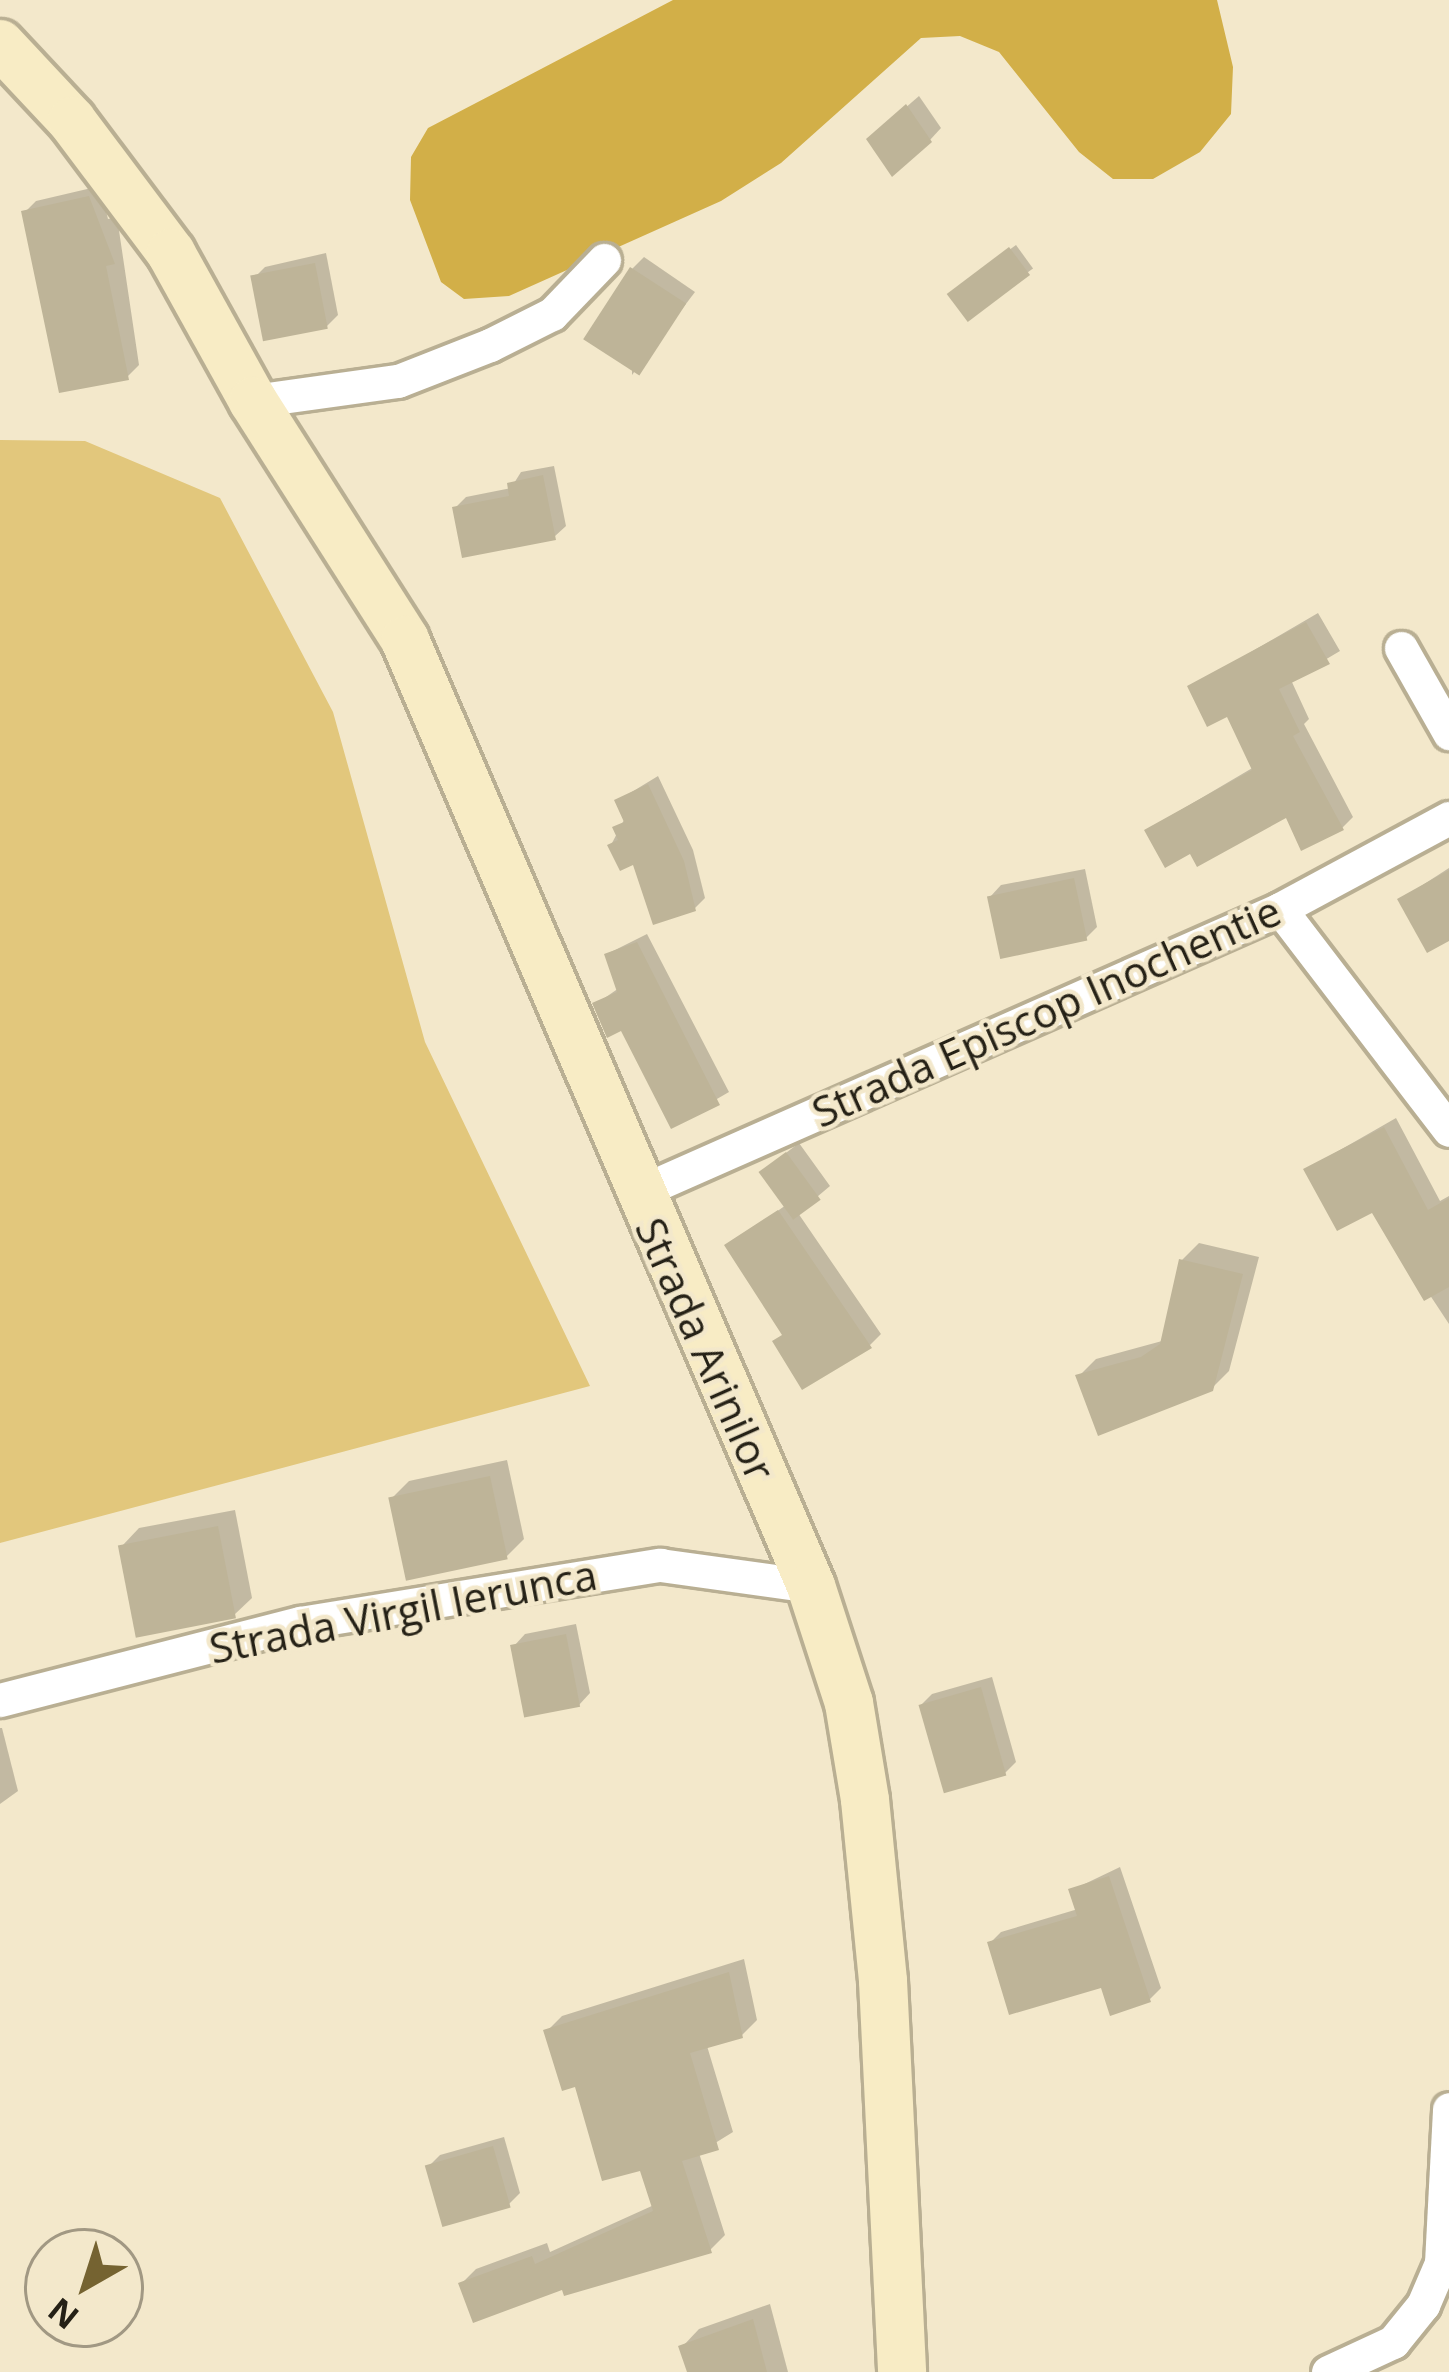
<!DOCTYPE html>
<style>
body{margin:0}
#map{position:relative;width:1449px;height:2372px;overflow:hidden;background:#f3e8cb;font-family:"Open Sans",sans-serif}
div>[style]{position:absolute}
.green>*{inset:0;background:#e2c77c}
.forest>*{inset:0;background:#d2af48}
.shadow>*{inset:0;background:#0003;transform-origin:0 0}
.building>*{inset:0;background:#beb498;transform-origin:0 0}
.roads{filter:drop-shadow(3px 0 #b9af93) drop-shadow(-3px 0 #b9af93) drop-shadow(0 3px #b9af93) drop-shadow(0 -3px #b9af93)}
.street>*{height:33px;margin:-16.5px;padding:0 16.5px;transform-origin:16.5px;border-radius:16.5px;background:#fff}
.secondary>*{height:48px;margin:-24px;padding:0 24px;transform-origin:24px;border-radius:24px;background:#f8ecc5}
span{translate:-50% -50%;white-space:nowrap;text-align:center;line-height:1.15;-webkit-text-stroke:9px #f3e8cb;paint-order:stroke}
.street-label{font-size:42px;color:#252116}
.north{position:absolute;left:24px;top:2228px;width:120px;height:120px;box-sizing:border-box;background:#f3e8cb;border:3px solid #a19883;border-radius:50%;rotate:219deg;font-size:33px;font-weight:700;line-height:48px;text-align:center;color:#252116}
.north::after{content:'';display:block;margin:auto;width:42px;height:54px;background:#756331;clip-path:polygon(50% 0,100% 100%,50% 72%,0 100%)}
</style>
<div id="map">
<div class="green">
<i style="clip-path:polygon(0 440px,85px 441px,220px 498px,333px 712px,425px 1042px,590px 1386px,0 1543px)"></i>
</div>
<div class="forest">
<i style="clip-path:polygon(673px 0,1217px 0,1233px 67px,1231px 114px,1200px 152px,1153px 179px,1113px 179px,1079px 152px,999px 52px,960px 36px,921px 38px,781px 163px,721px 201px,509px 296px,464px 299px,441px 282px,410px 200px,411px 157px,428px 128px)"></i>
</div>
<div class="shadow">
<i style="clip-path:polygon(919px 96px,941px 128px,930px 140px,881px 129px)"></i>
<i style="clip-path:polygon(100px 186px,108px 219px,117px 217px,139px 365px,127px 377px,25px 212px,36px 201px)"></i>
<i style="left:1016px;top:245px;width:29px;height:82px;rotate:54deg"></i>
<i style="clip-path:polygon(326px 253px,338px 315px,327px 326px,254px 278px,265px 267px)"></i>
<i style="clip-path:polygon(644px 257px,695px 292px,632px 375px,632px 269px)"></i>
<i style="clip-path:polygon(554px 466px,566px 526px,554px 537px,455px 508px,466px 497px,511px 488px,521px 472px)"></i>
<i style="clip-path:polygon(1318px 613px,1340px 651px,1291px 680px,1309px 719px,1304px 724px,1353px 817px,1342px 828px,1287px 814px,1191px 850px,1147px 830px,1254px 767px,1229px 714px,1191px 687px)"></i>
<i style="clip-path:polygon(658px 776px,693px 850px,705px 898px,695px 908px,611px 845px,625px 818px,617px 801px)"></i>
<i style="clip-path:polygon(1449px 868px,1449px 938px,1401px 899px)"></i>
<i style="clip-path:polygon(1085px 869px,1097px 927px,1085px 939px,990px 897px,1001px 885px)"></i>
<i style="clip-path:polygon(647px 934px,729px 1092px,672px 1125px,623px 1027px,596px 1004px,619px 988px,607px 954px)"></i>
<i style="clip-path:polygon(1396px 1118px,1440px 1201px,1449px 1196px,1449px 1324px,1373px 1209px,1307px 1169px)"></i>
<i style="clip-path:polygon(799px 1143px,830px 1186px,798px 1213px,881px 1334px,870px 1345px,784px 1333px,728px 1246px,786px 1205px,774px 1162px)"></i>
<i style="clip-path:polygon(1199px 1243px,1259px 1257px,1229px 1371px,1211px 1389px,1079px 1376px,1096px 1359px,1162px 1341px,1182px 1260px)"></i>
<i style="clip-path:polygon(507px 1460px,524px 1539px,507px 1556px,392px 1498px,409px 1481px)"></i>
<i style="clip-path:polygon(235px 1510px,252px 1598px,234px 1615px,122px 1546px,139px 1528px)"></i>
<i style="clip-path:polygon(576px 1624px,590px 1693px,579px 1705px,514px 1646px,525px 1634px)"></i>
<i style="clip-path:polygon(992px 1677px,1016px 1762px,1004px 1774px,921px 1705px,932px 1694px)"></i>
<i style="clip-path:polygon(2px 1728px,18px 1791px,0 1804px,0 1728px)"></i>
<i style="clip-path:polygon(1120px 1867px,1161px 1988px,1150px 1999px,990px 1943px,1001px 1932px,1078px 1909px,1072px 1890px)"></i>
<i style="clip-path:polygon(744px 1959px,757px 2020px,742px 2035px,707px 2046px,733px 2132px,699px 2153px,725px 2235px,710px 2250px,564px 2286px,461px 2284px,476px 2269px,547px 2243px,550px 2252px,654px 2205px,642px 2167px,547px 2031px,562px 2016px)"></i>
<i style="clip-path:polygon(504px 2137px,520px 2193px,509px 2204px,429px 2166px,440px 2155px)"></i>
<i style="clip-path:polygon(770px 2304px,788px 2372px,690px 2372px,682px 2347px,699px 2329px)"></i>
</div>
<div class="building">
<i style="clip-path:polygon(906px 104px,932px 142px,892px 177px,866px 139px)"></i>
<i style="clip-path:polygon(89px 196px,115px 264px,106px 266px,129px 380px,59px 393px,21px 211px)"></i>
<i style="left:1009px;top:247px;width:35px;height:78px;rotate:53deg"></i>
<i style="left:315px;top:263px;width:67px;height:66px;rotate:79deg"></i>
<i style="left:630px;top:267px;width:67px;height:86px;rotate:33deg"></i>
<i style="clip-path:polygon(543px 475px,556px 540px,462px 558px,452px 507px,509px 496px,507px 483px)"></i>
<i style="clip-path:polygon(1306px 622px,1330px 664px,1279px 689px,1300px 732px,1293px 736px,1344px 830px,1301px 851px,1286px 818px,1197px 867px,1190px 854px,1165px 868px,1144px 830px,1252px 770px,1227px 717px,1207px 727px,1187px 686px)"></i>
<i style="clip-path:polygon(648px 784px,684px 861px,696px 911px,653px 925px,633px 865px,620px 871px,607px 845px,618px 840px,612px 827px,624px 822px,614px 800px)"></i>
<i style="clip-path:polygon(1449px 870px,1449px 941px,1427px 953px,1397px 899px)"></i>
<i style="left:1074px;top:878px;width:64px;height:89px;rotate:78deg"></i>
<i style="clip-path:polygon(637px 942px,720px 1105px,671px 1129px,621px 1031px,607px 1038px,592px 1003px,617px 992px,604px 954px)"></i>
<i style="clip-path:polygon(1384px 1127px,1428px 1210px,1449px 1198px,1449px 1287px,1424px 1301px,1372px 1213px,1337px 1231px,1303px 1169px)"></i>
<i style="left:786px;top:1152px;width:59px;height:34px;rotate:54deg"></i>
<i style="clip-path:polygon(778px 1210px,872px 1348px,802px 1390px,772px 1341px,782px 1335px,724px 1245px)"></i>
<i style="clip-path:polygon(1179px 1259px,1243px 1274px,1213px 1391px,1098px 1436px,1075px 1375px,1141px 1357px,1160px 1344px)"></i>
<i style="left:490px;top:1476px;width:85px;height:104px;rotate:78deg"></i>
<i style="left:218px;top:1526px;width:94px;height:102px;rotate:79deg"></i>
<i style="left:566px;top:1634px;width:74px;height:57px;rotate:79deg"></i>
<i style="left:981px;top:1687px;width:92px;height:65px;rotate:74deg"></i>
<i style="clip-path:polygon(1109px 1876px,1151px 2002px,1110px 2016px,1101px 1988px,1009px 2015px,987px 1942px,1077px 1916px,1068px 1889px)"></i>
<i style="clip-path:polygon(729px 1972px,743px 2038px,690px 2053px,719px 2150px,682px 2161px,712px 2253px,564px 2296px,562px 2290px,473px 2323px,458px 2283px,532px 2256px,535px 2264px,653px 2211px,640px 2171px,602px 2181px,575px 2087px,562px 2091px,543px 2030px)"></i>
<i style="left:493px;top:2146px;width:64px;height:71px;rotate:74deg"></i>
<i style="clip-path:polygon(753px 2319px,767px 2372px,687px 2372px,678px 2346px)"></i>
</div>
<div class="roads">
<div class="street">
<i style="left:253px;top:401px;width:146px;rotate:-7.9deg"></i>
<i style="left:398px;top:381px;width:99px;rotate:-21.4deg"></i>
<i style="left:490px;top:345px;width:69px;rotate:-26.6deg"></i>
<i style="left:552px;top:314px;width:75px;rotate:-46.1deg"></i>
<i style="left:1401px;top:648px;width:98px;rotate:60.5deg"></i>
<i style="left:1280px;top:909px;width:278px;rotate:52.6deg"></i>
<i style="left:637px;top:1193px;width:703px;rotate:-23.83deg"></i>
<i style="left:1280px;top:909px;width:192px;rotate:-28.3deg"></i>
<i style="left:0;top:1700px;width:310px;rotate:-14.4deg"></i>
<i style="left:300px;top:1623px;width:365px;rotate:-9.2deg"></i>
<i style="left:660px;top:1565px;width:152px;rotate:7.9deg"></i>
<i style="left:1328px;top:2372px;width:72px;rotate:-24.8deg"></i>
<i style="left:1393px;top:2342px;width:48px;rotate:-51deg"></i>
<i style="left:1423px;top:2305px;width:46px;rotate:-66.8deg"></i>
<i style="left:1441px;top:2263px;width:154px;rotate:-87deg"></i>
</div>
<div class="secondary">
<i style="left:0;top:44px;width:105px;rotate:46.9deg"></i>
<i style="left:72px;top:121px;width:165px;rotate:53.1deg"></i>
<i style="left:171px;top:253px;width:169px;rotate:61deg"></i>
<i style="left:253px;top:401px;width:283px;rotate:57.5deg"></i>
<i style="left:405px;top:640px;width:1029px;rotate:66.77deg"></i>
<i style="left:811px;top:1586px;width:123px;rotate:72deg"></i>
<i style="left:849px;top:1703px;width:98px;rotate:80.6deg"></i>
<i style="left:865px;top:1800px;width:182px;rotate:84.3deg"></i>
<i style="left:883px;top:1981px;width:391px;rotate:87.2deg"></i>
</div>
</div>
<div class="street-label">
<span style="left:1046px;top:1011px;rotate:-24deg">Strada Episcop Inochentie</span>
<span style="left:706px;top:1349px;rotate:66deg">Strada Arinilor</span>
<span style="left:403px;top:1611px;rotate:-11deg">Strada Virgil Ierunca</span>
</div>
<div class="north">N</div>
</div>
